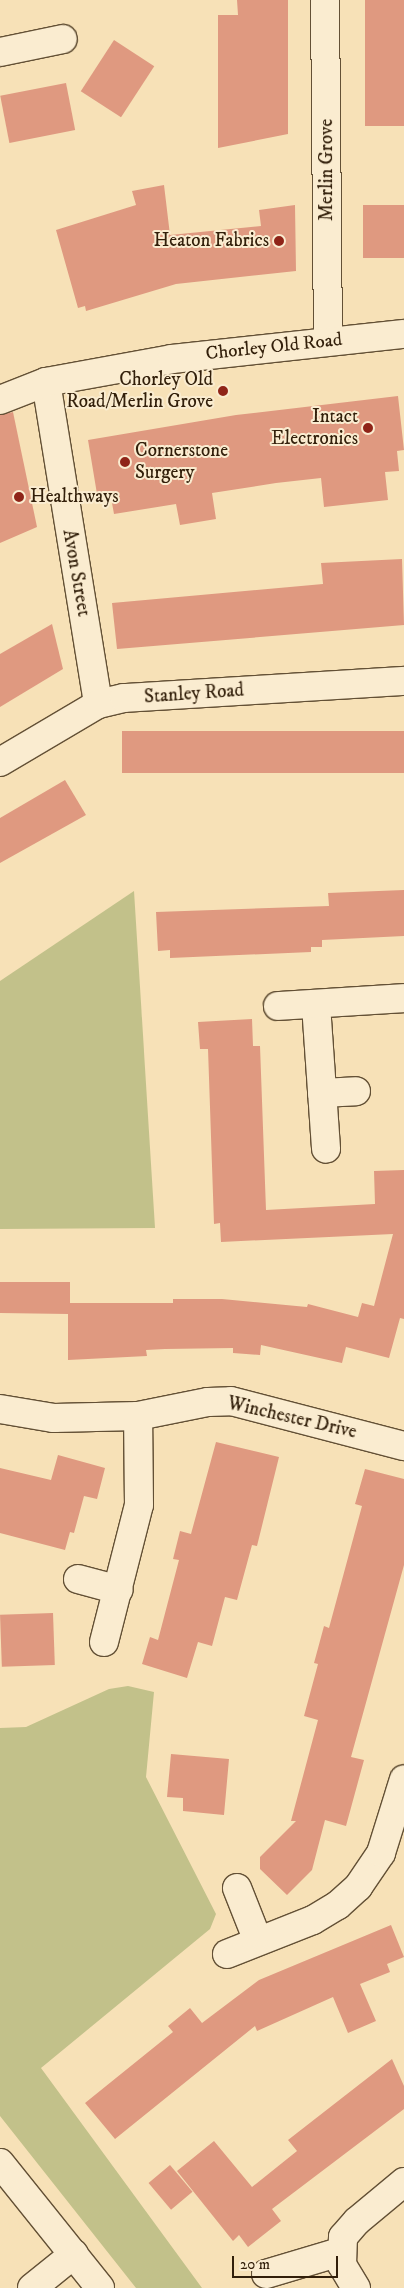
<!DOCTYPE html>
<style>
body{margin:0}
#map{position:relative;width:404px;height:2288px;overflow:hidden;background:#f7e1b7;font-family:"IM FELL DW Pica",serif}
div>[style]{position:absolute}
.green>*{inset:0;background:#c2c18a}
.building>*{inset:0;background:#df9980;transform-origin:0 0}
.roads{filter:drop-shadow(1px 0 #635035) drop-shadow(-1px 0 #635035) drop-shadow(0 1px #635035) drop-shadow(0 -1px #635035)}
.street>*{height:28px;margin:-14px;padding:0 14px;transform-origin:14px;border-radius:14px;background:#faecd0}
.secondary>*{height:28px;margin:-14px;padding:0 14px;transform-origin:14px;border-radius:14px;background:#faecd0}
.dots>*{width:14px;height:14px;translate:-50% -50%;box-sizing:border-box;border:2px solid #faecd0;border-radius:50%}
span{translate:-50% -50%;white-space:nowrap;text-align:center;line-height:1.15;-webkit-text-stroke:4px #faecd0;paint-order:stroke}
.street-label{font-size:19px;color:#321f0a}
.poi-label{font-size:19px;color:#321f0a}
.right{translate:-100% -50%;text-align:right}
.left{translate:0 -50%;text-align:left}
.scale{position:absolute;left:232px;top:2256px;width:106px;height:22px;box-sizing:border-box;border:2px solid #321f0a;border-top:0;padding-left:6px;font-size:15px;line-height:18px;white-space:nowrap;color:#321f0a;-webkit-text-stroke:4px #faecd0;paint-order:stroke}
</style>
<div id="map">
<div class="green">
<i style="clip-path:polygon(134px 891px,155px 1228px,0 1229px,0 981px)"></i>
<i style="clip-path:polygon(128px 1686px,154px 1692px,146px 1777px,216px 1914px,210px 1929px,41px 2068px,202px 2288px,136px 2288px,0 2116px,0 1728px,26px 1727px,109px 1689px)"></i>
</div>
<div class="building">
<i style="clip-path:polygon(237px 0,288px 0,288px 134px,218px 148px,218px 15px,238px 15px)"></i>
<i style="left:365px;top:0;width:39px;height:126px"></i>
<i style="left:114px;top:40px;width:48px;height:61px;rotate:33deg"></i>
<i style="left:66px;top:83px;width:48px;height:67px;rotate:79deg"></i>
<i style="clip-path:polygon(164px 185px,170px 235px,261px 226px,259px 210px,295px 205px,296px 271px,176px 284px,86px 311px,85px 306px,78px 308px,56px 230px,136px 205px,132px 191px)"></i>
<i style="left:363px;top:205px;width:41px;height:53px"></i>
<i style="clip-path:polygon(398px 396px,404px 450px,397px 451px,399px 471px,385px 472px,388px 500px,324px 507px,321px 478px,276px 483px,212px 493px,216px 519px,180px 525px,176px 504px,114px 514px,110px 492px,97px 494px,88px 440px,236px 415px)"></i>
<i style="clip-path:polygon(13px 412px,37px 527px,0 543px,0 415px)"></i>
<i style="clip-path:polygon(402px 559px,404px 625px,117px 649px,112px 603px,323px 584px,321px 563px)"></i>
<i style="clip-path:polygon(52px 624px,63px 669px,0 707px,0 654px)"></i>
<i style="left:404px;top:731px;width:42px;height:282px;rotate:90deg"></i>
<i style="clip-path:polygon(65px 780px,86px 815px,0 863px,0 818px)"></i>
<i style="clip-path:polygon(404px 890px,404px 936px,322px 940px,322px 947px,311px 947px,311px 952px,170px 958px,170px 950px,158px 951px,156px 912px,329px 906px,328px 893px)"></i>
<i style="clip-path:polygon(252px 1019px,253px 1046px,260px 1046px,266px 1210px,375px 1204px,374px 1171px,404px 1170px,404px 1319px,400px 1318px,389px 1358px,346px 1347px,342px 1363px,261px 1345px,260px 1355px,233px 1353px,233px 1348px,165px 1349px,146px 1350px,147px 1356px,68px 1360px,68px 1314px,0 1313px,0 1282px,70px 1282px,70px 1303px,173px 1303px,173px 1299px,222px 1299px,307px 1307px,308px 1304px,358px 1317px,362px 1303px,374px 1306px,393px 1234px,221px 1242px,220px 1223px,214px 1224px,208px 1049px,200px 1049px,198px 1022px)"></i>
<i style="clip-path:polygon(216px 1442px,279px 1457px,257px 1546px,252px 1545px,237px 1600px,225px 1597px,212px 1646px,198px 1642px,187px 1678px,142px 1664px,150px 1637px,158px 1640px,179px 1560px,173px 1559px,180px 1531px,191px 1534px)"></i>
<i style="clip-path:polygon(58px 1455px,105px 1468px,97px 1499px,84px 1496px,74px 1533px,70px 1532px,65px 1550px,0 1533px,0 1468px,51px 1480px)"></i>
<i style="clip-path:polygon(365px 1469px,404px 1479px,404px 1565px,351px 1757px,364px 1760px,346px 1826px,325px 1820px,312px 1870px,287px 1895px,260px 1869px,260px 1857px,296px 1821px,291px 1821px,318px 1720px,304px 1716px,318px 1664px,314px 1663px,324px 1626px,329px 1628px,362px 1506px,355px 1504px)"></i>
<i style="left:53px;top:1613px;width:52px;height:53px;rotate:88deg"></i>
<i style="clip-path:polygon(171px 1754px,229px 1759px,224px 1815px,183px 1811px,183px 1798px,167px 1797px)"></i>
<i style="clip-path:polygon(391px 1925px,404px 1957px,387px 1964px,390px 1972px,360px 1984px,376px 2021px,348px 2033px,333px 1997px,257px 2031px,255px 2026px,115px 2139px,85px 2103px,173px 2032px,168px 2026px,190px 2008px,202px 2023px,259px 1980px)"></i>
<i style="clip-path:polygon(392px 2059px,404px 2086px,404px 2109px,272px 2209px,281px 2221px,248px 2247px,239px 2235px,233px 2241px,177px 2171px,214px 2141px,252px 2187px,297px 2151px,288px 2140px)"></i>
<i style="left:170px;top:2165px;width:35px;height:28px;rotate:50deg"></i>
</div>
<div class="roads">
<div class="street">
<i style="left:325px;top:0;width:340px;rotate:89.5deg"></i>
<i style="left:0;top:52px;width:64px;rotate:-11.7deg"></i>
<i style="left:46px;top:382px;width:326px;rotate:80.8deg"></i>
<i style="left:0;top:762px;width:114px;rotate:-30.6deg"></i>
<i style="left:98px;top:704px;width:27px;rotate:-13deg"></i>
<i style="left:124px;top:698px;width:281px;rotate:-3.5deg"></i>
<i style="left:316px;top:1005px;width:144px;rotate:86deg"></i>
<i style="left:278px;top:1006px;width:126px;rotate:-3.6deg"></i>
<i style="left:322px;top:1093px;width:34px;rotate:-3deg"></i>
<i style="left:0;top:1409px;width:55px;rotate:9.5deg"></i>
<i style="left:54px;top:1418px;width:84px;rotate:-1.4deg"></i>
<i style="left:138px;top:1416px;width:71px;rotate:-11.3deg"></i>
<i style="left:208px;top:1402px;width:23px;rotate:-2deg"></i>
<i style="left:231px;top:1401px;width:179px;rotate:14.6deg"></i>
<i style="left:78px;top:1579px;width:42px;rotate:15deg"></i>
<i style="left:104px;top:1642px;width:141px;rotate:-75.7deg"></i>
<i style="left:139px;top:1505px;width:89px;rotate:-90.6deg"></i>
<i style="left:237px;top:1888px;width:57px;rotate:68.4deg"></i>
<i style="left:227px;top:1954px;width:92px;rotate:-21.6deg"></i>
<i style="left:313px;top:1920px;width:29px;rotate:-31deg"></i>
<i style="left:338px;top:1905px;width:27px;rotate:-42deg"></i>
<i style="left:358px;top:1887px;width:41px;rotate:-55.9deg"></i>
<i style="left:381px;top:1853px;width:77px;rotate:-72.7deg"></i>
<i style="left:0;top:2163px;width:160px;rotate:51.3deg"></i>
<i style="left:266px;top:2274px;width:77px;rotate:-16.6deg"></i>
<i style="left:32px;top:2288px;width:54px;rotate:-39deg"></i>
<i style="left:356px;top:2288px;width:27px;rotate:-121deg"></i>
<i style="left:342px;top:2265px;width:28px;rotate:-88deg"></i>
<i style="left:343px;top:2237px;width:21px;rotate:-49deg"></i>
<i style="left:357px;top:2221px;width:61px;rotate:-39.7deg"></i>
</div>
<div class="secondary">
<i style="left:0;top:400px;width:49px;rotate:-21.4deg"></i>
<i style="left:46px;top:382px;width:128px;rotate:-10.3deg"></i>
<i style="left:172px;top:359px;width:233px;rotate:-6.2deg"></i>
</div>
</div>
<div class="dots">
<i style="left:279px;top:241px;background:#8f2418"></i>
<i style="left:223px;top:391px;background:#8f2418"></i>
<i style="left:368px;top:428px;background:#8f2418"></i>
<i style="left:125px;top:462px;background:#8f2418"></i>
<i style="left:19px;top:497px;background:#8f2418"></i>
</div>
<div class="street-label">
<span style="left:327px;top:170px;rotate:-90deg">Merlin Grove</span>
<span style="left:274px;top:347px;rotate:-6deg">Chorley Old Road</span>
<span style="left:76px;top:573px;rotate:80deg">Avon Street</span>
<span style="left:194px;top:694px;rotate:-4deg">Stanley Road</span>
<span style="left:292px;top:1418px;rotate:13deg">Winchester Drive</span>
</div>
<div class="poi-label">
<span class="right" style="left:269px;top:241px">Heaton Fabrics</span>
<span class="right" style="left:213px;top:391px">Chorley Old<br>Road/Merlin Grove</span>
<span class="right" style="left:358px;top:428px">Intact<br>Electronics</span>
<span class="left" style="left:135px;top:462px">Cornerstone<br>Surgery</span>
<span class="left" style="left:30px;top:497px">Healthways</span>
</div>
<div class="scale">20 m</div>
</div>
